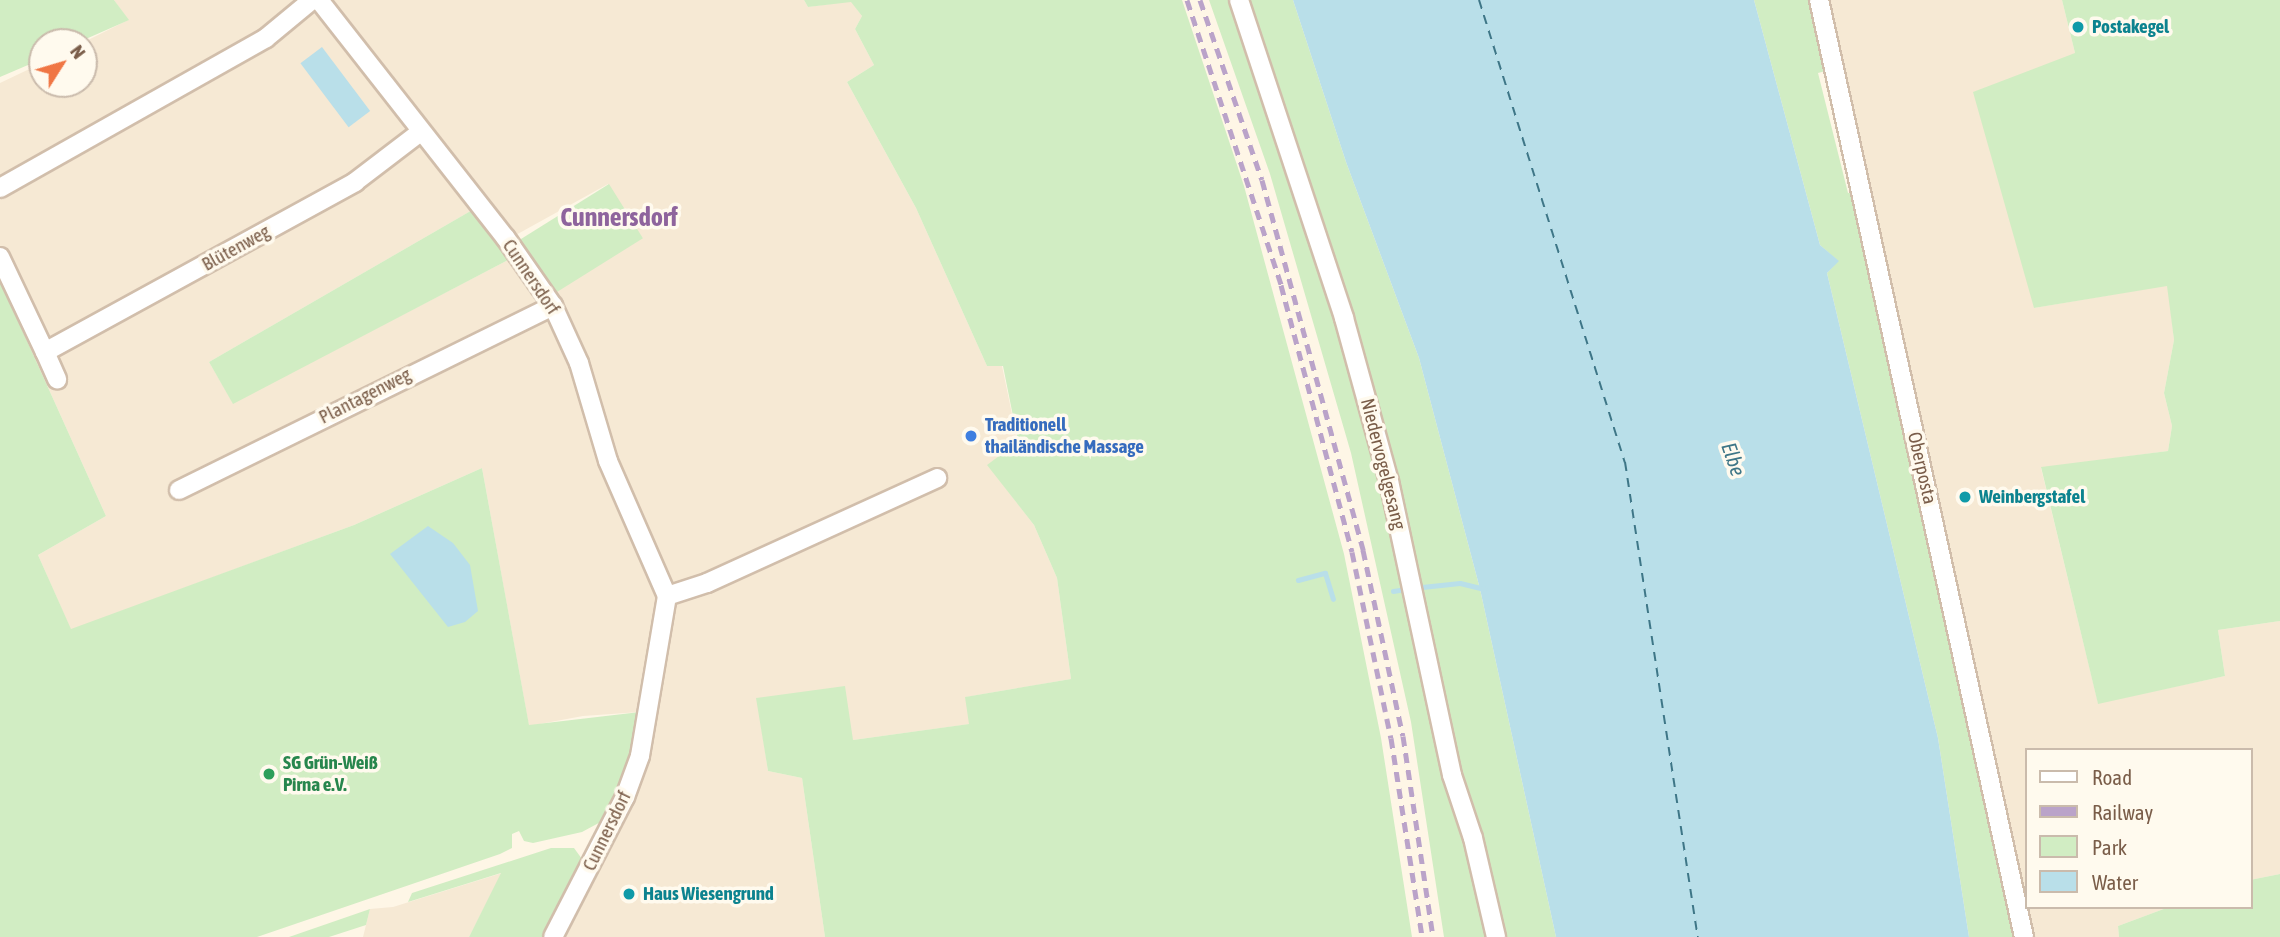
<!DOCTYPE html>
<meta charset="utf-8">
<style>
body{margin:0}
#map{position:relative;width:2280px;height:937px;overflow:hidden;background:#fef6e6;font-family:"Asap Condensed",sans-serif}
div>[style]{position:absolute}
.residential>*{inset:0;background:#f6e9d4}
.green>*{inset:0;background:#d1edc3;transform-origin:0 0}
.water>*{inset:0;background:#b9dfe9;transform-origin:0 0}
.stream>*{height:5px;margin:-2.5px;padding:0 2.5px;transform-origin:2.5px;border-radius:2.5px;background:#b9dfe9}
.ferry>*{height:2px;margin-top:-1px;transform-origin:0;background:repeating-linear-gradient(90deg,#3e7687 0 9px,transparent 0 16px)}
.roads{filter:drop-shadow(2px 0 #d1beab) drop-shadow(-2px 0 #d1beab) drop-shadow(0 2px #d1beab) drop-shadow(0 -2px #d1beab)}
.street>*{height:18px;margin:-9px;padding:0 9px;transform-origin:9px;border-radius:9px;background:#fff}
.rail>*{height:5px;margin-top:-2.5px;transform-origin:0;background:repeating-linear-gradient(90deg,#baa3c9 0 10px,transparent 0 17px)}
.dots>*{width:19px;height:19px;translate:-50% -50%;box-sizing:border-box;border:4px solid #fffaee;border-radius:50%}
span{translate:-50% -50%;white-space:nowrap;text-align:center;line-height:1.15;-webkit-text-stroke:7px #fffaee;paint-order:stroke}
.culture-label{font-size:19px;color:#0d838f;font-weight:700}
.left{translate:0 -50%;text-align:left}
.street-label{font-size:19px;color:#7a5d49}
.shop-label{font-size:19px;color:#366cbe;font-weight:700}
.leisure-label{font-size:19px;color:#27864d;font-weight:700}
.water-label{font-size:21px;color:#3e7687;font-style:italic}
.district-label{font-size:26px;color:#8e649d;font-weight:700}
.legend{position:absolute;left:2025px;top:748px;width:228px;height:161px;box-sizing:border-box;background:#fffaee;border:2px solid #cabbac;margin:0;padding:9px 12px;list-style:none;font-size:21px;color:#7a5d49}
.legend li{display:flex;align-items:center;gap:14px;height:35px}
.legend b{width:35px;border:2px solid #cabbac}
.north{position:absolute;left:28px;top:28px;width:70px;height:70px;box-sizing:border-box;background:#fffaee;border:2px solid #cabbac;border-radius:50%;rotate:53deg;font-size:19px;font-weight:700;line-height:28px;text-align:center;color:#7a5d49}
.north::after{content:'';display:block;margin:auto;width:24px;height:32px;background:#f07644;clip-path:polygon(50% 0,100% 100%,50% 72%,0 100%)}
</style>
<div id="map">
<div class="residential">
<i style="clip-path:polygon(114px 0,311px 0,474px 209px,209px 362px,233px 403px,512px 258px,535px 289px,573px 366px,588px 425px,600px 422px,552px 289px,642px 238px,608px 184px,514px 236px,328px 0,804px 0,808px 7px,851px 1px,862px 16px,855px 29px,874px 65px,847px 82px,916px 208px,987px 366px,1002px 366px,1020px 452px,988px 465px,1034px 525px,1057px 578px,1071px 679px,966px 697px,970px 724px,853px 740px,757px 698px,768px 771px,802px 778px,825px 937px,561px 937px,626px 813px,654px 711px,583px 716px,529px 726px,482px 468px,354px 525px,71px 630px,38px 555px,106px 516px,0 281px,0 83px,42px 63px,42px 84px,84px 84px,84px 42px,128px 20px)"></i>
<i style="clip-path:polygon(1830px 0,2062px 0,2075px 53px,2034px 308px,2168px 285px,2174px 340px,2164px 393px,2172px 426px,2168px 451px,2041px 468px,2098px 703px,2225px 676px,2218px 630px,2280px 621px,2280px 874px,2250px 880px,2250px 750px,2026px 750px,2026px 898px)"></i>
<i style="clip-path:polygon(502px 873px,469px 937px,363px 937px,370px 909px,393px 907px)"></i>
<i style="clip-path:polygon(2028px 907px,2169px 907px,2118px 926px,2119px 937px,2034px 937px)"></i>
</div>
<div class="green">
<i style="clip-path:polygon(0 0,114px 0,129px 20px,79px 42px,42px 42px,42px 59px,0 77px)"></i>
<i style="clip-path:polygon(804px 0,1182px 0,1244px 186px,1344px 554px,1381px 738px,1412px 937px,825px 937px,802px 778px,768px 771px,756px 698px,845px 686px,853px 740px,969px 724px,965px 697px,1071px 679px,1057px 578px,1034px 525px,987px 465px,1003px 453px,1020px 451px,1003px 366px,987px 366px,916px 208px,847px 82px,874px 65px,855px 29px,862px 16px,851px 2px,808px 7px)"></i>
<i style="clip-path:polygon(1209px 0,1231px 0,1338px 320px,1382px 480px,1489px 937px,1444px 937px,1411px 722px,1351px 453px,1270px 174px)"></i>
<i style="clip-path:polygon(1246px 0,1293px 0,1346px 162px,1419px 358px,1480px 589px,1556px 937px,1505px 937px,1458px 771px,1349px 314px,1285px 106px)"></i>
<i style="clip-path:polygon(1754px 0,1815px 0,1833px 69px,1818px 73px,1848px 193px,1854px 193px,2018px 937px,1969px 937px,1938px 738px,1827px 273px,1838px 261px,1820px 245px)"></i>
<i style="clip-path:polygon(2062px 0,2280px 0,2280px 621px,2218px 630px,2225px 676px,2098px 704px,2041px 467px,2168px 451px,2172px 426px,2164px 393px,2174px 340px,2167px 286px,2034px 308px,1973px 92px,2075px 53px)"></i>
<i style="left:609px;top:184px;width:64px;height:108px;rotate:58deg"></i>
<i style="clip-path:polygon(474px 209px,512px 258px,233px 404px,209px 362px)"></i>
<i style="clip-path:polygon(0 281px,106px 516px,38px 555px,71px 629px,354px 525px,482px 468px,529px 725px,640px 712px,630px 758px,608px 818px,582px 832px,533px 843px,524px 841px,519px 831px,512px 834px,512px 848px,500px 854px,257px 937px,0 937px)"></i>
<i style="clip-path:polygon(551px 848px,574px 848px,582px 859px,545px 937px,469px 937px,501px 873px,408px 902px,412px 893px)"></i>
<i style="clip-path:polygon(2280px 874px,2280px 937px,2119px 937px,2118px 926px,2169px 907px,2250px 907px,2250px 880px)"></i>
<i style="clip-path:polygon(370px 909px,366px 925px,329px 937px,289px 937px)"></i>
</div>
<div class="water">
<i style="clip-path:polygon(1293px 0,1754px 0,1820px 245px,1839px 261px,1827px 273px,1938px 738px,1969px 937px,1556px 937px,1480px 589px,1419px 358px,1346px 162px)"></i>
<i style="left:322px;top:47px;width:80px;height:27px;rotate:53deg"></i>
<i style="clip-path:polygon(428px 526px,453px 543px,470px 565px,478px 611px,465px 622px,448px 627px,390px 554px)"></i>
</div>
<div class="stream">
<i style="left:1298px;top:580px;width:28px;rotate:-15deg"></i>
<i style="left:1325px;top:573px;width:27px;rotate:73deg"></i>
<i style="left:1422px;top:587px;width:38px;rotate:-6deg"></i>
<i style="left:1460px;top:583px;width:25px;rotate:14deg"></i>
<i style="left:1393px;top:591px;width:12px;rotate:-9deg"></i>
</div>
<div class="ferry">
<i style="left:1479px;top:0;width:485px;rotate:72.5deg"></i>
<i style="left:1625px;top:462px;width:481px;rotate:81.3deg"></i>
</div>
<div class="roads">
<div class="street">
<i style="left:319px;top:0;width:301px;rotate:51.9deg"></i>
<i style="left:505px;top:237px;width:84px;rotate:55.2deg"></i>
<i style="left:553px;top:306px;width:63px;rotate:65.5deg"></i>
<i style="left:579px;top:363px;width:102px;rotate:73.5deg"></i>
<i style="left:608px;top:461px;width:147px;rotate:66.4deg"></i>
<i style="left:667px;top:596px;width:162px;rotate:99.6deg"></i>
<i style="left:640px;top:756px;width:44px;rotate:110.1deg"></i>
<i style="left:625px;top:797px;width:157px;rotate:117.2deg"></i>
<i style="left:1239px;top:0;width:335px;rotate:71.7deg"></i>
<i style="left:1344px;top:318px;width:169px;rotate:74.6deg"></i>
<i style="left:1389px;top:481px;width:301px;rotate:77.9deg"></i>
<i style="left:1452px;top:775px;width:66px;rotate:71.6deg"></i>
<i style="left:1473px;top:838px;width:102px;rotate:76.9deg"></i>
<i style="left:1819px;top:0;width:959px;rotate:77.66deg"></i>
<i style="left:0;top:188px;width:305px;rotate:-29.4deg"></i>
<i style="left:266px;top:38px;width:60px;rotate:-39.6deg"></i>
<i style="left:0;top:257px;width:105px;rotate:64.7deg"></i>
<i style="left:45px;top:352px;width:354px;rotate:-28.7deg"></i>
<i style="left:355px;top:182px;width:81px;rotate:-37.4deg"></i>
<i style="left:45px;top:352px;width:30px;rotate:66deg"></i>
<i style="left:179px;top:490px;width:417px;rotate:-26.2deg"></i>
<i style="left:667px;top:596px;width:42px;rotate:-18deg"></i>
<i style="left:707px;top:583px;width:253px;rotate:-24.5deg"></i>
</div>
</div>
<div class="rail">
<i style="left:1187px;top:0;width:300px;rotate:71.7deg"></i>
<i style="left:1281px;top:285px;width:276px;rotate:75.1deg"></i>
<i style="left:1352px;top:552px;width:190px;rotate:78.2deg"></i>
<i style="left:1391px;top:738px;width:201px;rotate:81.1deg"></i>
<i style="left:1200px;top:0;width:190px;rotate:71deg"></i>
<i style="left:1262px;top:180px;width:384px;rotate:74.7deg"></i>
<i style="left:1363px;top:550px;width:190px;rotate:77.9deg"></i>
<i style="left:1403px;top:736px;width:203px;rotate:81.5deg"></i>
</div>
<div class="dots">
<i style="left:2078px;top:27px;background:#0f9aa8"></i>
<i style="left:971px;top:436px;background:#3f7fe0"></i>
<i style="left:1965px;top:497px;background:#0f9aa8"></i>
<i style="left:269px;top:774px;background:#2e9e5b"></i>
<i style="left:629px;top:894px;background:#0f9aa8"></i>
</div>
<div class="culture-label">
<span class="left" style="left:2092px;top:27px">Postakegel</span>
<span class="left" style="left:1979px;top:497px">Weinbergstafel</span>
<span class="left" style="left:643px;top:894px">Haus Wiesengrund</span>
</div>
<div class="street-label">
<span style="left:236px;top:248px;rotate:-29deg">Blütenweg</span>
<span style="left:531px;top:277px;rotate:56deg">Cunnersdorf</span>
<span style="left:365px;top:396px;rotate:-27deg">Plantagenweg</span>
<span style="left:1383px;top:464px;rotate:76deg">Niedervogelgesang</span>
<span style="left:1922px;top:468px;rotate:77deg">Oberposta</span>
<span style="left:607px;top:831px;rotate:-64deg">Cunnersdorf</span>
</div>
<div class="shop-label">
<span class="left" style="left:985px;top:436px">Traditionell<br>thailändische Massage</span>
</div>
<div class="leisure-label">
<span class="left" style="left:283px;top:774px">SG Grün-Weiß<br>Pirna e.V.</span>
</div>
<div class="water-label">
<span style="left:1734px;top:459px;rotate:71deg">Elbe</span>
</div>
<div class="district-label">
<span style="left:619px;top:218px">Cunnersdorf</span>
</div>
<ul class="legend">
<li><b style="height:9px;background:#fff"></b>Road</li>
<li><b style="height:9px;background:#baa3c9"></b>Railway</li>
<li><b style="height:19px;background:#d1edc3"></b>Park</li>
<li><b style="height:19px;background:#b9dfe9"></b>Water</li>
</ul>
<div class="north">N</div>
</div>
